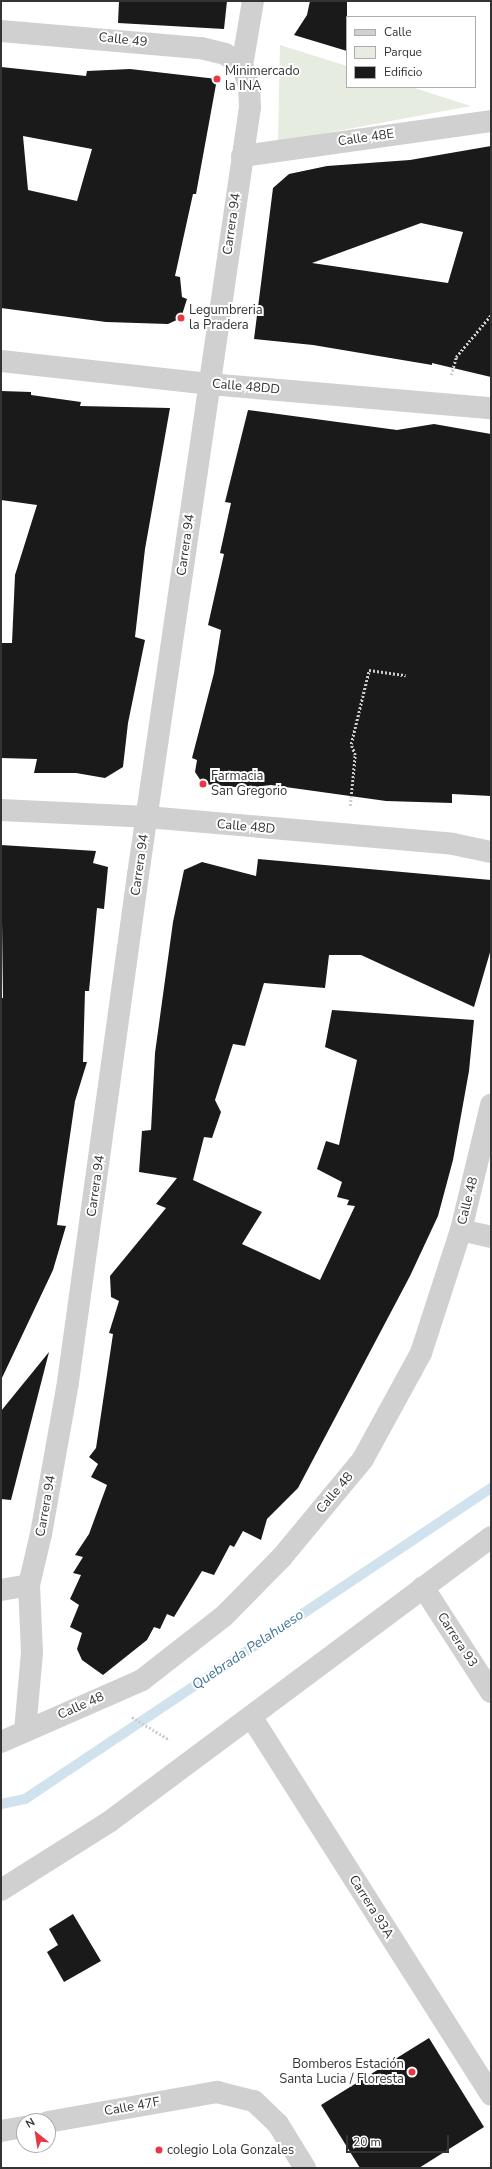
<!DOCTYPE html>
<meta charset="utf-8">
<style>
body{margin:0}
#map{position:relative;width:492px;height:2169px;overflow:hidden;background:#fff;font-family:"Nunito Sans",sans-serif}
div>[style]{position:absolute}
.green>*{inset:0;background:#e6ecdf}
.stream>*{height:10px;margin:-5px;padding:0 5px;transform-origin:5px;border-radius:5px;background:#cfe2ee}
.building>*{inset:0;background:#1a1a1a}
.path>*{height:2.5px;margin-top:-1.25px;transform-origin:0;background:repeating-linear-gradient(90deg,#cdcdcd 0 2px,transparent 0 4px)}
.minor>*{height:22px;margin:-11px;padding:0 11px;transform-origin:11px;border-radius:11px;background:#d0d0d0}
.dots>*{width:11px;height:11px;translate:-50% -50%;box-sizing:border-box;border:2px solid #fff;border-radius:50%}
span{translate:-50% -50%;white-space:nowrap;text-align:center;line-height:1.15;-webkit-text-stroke:4px #fff;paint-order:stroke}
.street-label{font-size:13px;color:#333}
.poi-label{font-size:13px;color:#333}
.left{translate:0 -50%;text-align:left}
.right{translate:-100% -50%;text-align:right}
.water-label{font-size:14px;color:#3f7597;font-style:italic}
.frame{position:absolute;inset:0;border:2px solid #333;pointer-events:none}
.legend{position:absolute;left:346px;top:16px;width:130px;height:72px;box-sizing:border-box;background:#fff;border:1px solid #adadad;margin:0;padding:5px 7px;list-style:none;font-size:12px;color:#333}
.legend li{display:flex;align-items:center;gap:8px;height:20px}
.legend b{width:20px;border:1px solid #adadad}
.north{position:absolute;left:16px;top:2113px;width:40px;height:40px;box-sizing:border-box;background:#fff;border:1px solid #adadad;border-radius:50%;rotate:330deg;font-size:11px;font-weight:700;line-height:16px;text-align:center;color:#333}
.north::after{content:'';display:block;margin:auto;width:14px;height:18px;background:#e63946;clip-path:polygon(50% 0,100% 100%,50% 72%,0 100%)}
.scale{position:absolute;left:346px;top:2135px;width:103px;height:18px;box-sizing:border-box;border:2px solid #333;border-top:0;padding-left:5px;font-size:12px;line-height:14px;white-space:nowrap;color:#333;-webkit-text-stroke:3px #fff;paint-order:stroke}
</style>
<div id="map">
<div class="green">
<i style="clip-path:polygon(280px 45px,347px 66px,347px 87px,411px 87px,471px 106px,278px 142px)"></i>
</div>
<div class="stream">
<i style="left:1px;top:1804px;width:25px;rotate:-12deg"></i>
<i style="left:25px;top:1799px;width:560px;rotate:-33.72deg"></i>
</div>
<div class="building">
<i style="clip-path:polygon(119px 1px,227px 1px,224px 29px,118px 23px)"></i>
<i style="clip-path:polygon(310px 1px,347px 1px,347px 51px,294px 35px,307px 15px)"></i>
<i style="clip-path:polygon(evenodd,1px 67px,86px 76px,87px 71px,130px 69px,217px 79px,196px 194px,193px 194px,175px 276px,180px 277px,182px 297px,187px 299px,181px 318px,168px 324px,106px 322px,1px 308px,1px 67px,23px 136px,92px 149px,77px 201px,28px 190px,23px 136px)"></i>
<i style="clip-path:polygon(evenodd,491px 146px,491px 377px,432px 363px,432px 365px,313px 345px,254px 339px,273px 188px,289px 174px,327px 166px,410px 160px,491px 146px,421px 223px,463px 232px,448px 283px,312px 263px,421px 223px)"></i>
<i style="clip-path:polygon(1px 391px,31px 392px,31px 395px,81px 402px,80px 406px,170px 408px,145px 549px,135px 637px,145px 640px,128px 723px,123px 767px,105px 778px,76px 773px,34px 773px,37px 759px,1px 758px,1px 643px,12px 643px,15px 575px,37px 505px,1px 500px)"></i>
<i style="clip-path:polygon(248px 410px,397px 430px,434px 424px,491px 434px,491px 796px,452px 794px,452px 803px,386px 801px,271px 785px,246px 788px,203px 784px,195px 772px,197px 760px,192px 758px,214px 673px,221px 630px,208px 625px,224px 554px,220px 553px,231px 503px,225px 502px)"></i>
<i style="clip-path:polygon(1px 845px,96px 851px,93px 863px,108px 867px,104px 909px,97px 908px,89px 991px,85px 991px,83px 1062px,87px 1062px,75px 1101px,57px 1225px,66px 1226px,53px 1270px,1px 1380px,1px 998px,3px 998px)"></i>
<i style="clip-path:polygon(258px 859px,491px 880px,491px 949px,474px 1007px,361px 955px,329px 955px,325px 988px,264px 983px,245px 1046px,233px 1044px,215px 1100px,221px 1112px,212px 1138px,204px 1137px,193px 1180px,262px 1212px,242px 1244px,320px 1280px,355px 1206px,347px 1205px,349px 1200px,337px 1197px,342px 1182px,317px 1169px,326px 1141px,339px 1145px,357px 1060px,325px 1047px,332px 1010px,474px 1020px,469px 1071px,453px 1160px,438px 1216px,410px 1276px,298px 1488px,267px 1519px,261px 1540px,243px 1531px,234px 1547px,230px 1545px,214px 1575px,202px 1571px,174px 1617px,167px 1614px,160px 1629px,154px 1627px,147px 1640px,103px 1675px,82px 1660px,77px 1649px,82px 1633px,70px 1627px,79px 1605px,70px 1599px,81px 1575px,73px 1573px,83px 1557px,75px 1555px,89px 1534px,107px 1485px,91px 1477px,98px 1464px,89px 1457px,96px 1448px,113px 1334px,109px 1333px,119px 1301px,111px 1297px,110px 1276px,166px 1208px,156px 1204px,177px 1178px,139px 1172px,142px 1131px,151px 1130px,155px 1053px,173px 922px,184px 870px,202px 862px,256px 876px)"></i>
<i style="clip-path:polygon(49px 1352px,11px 1500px,1px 1499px,1px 1411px)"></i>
<i style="clip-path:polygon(73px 1914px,101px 1961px,64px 1982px,47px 1952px,58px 1945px,49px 1929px)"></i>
<i style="clip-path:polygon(429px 2038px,484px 2127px,419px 2168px,360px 2168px,321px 2105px)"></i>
</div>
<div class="path">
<i style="left:451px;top:375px;width:19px;rotate:-74deg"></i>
<i style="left:456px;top:357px;width:55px;rotate:-50.2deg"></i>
<i style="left:350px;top:806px;width:51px;rotate:-84.4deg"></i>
<i style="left:355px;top:755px;width:12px;rotate:-110deg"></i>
<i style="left:351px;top:744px;width:76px;rotate:-76.3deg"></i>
<i style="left:369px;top:670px;width:37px;rotate:8deg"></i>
<i style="left:132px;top:1717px;width:44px;rotate:31.2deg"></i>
</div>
<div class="minor">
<i style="left:1px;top:31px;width:201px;rotate:4.9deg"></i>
<i style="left:201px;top:48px;width:25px;rotate:14deg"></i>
<i style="left:225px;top:54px;width:21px;rotate:35deg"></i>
<i style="left:242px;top:156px;width:251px;rotate:-8deg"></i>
<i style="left:1px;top:361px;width:209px;rotate:6.3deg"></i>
<i style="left:209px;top:384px;width:283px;rotate:4.9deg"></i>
<i style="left:1px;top:810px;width:146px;rotate:2.7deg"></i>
<i style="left:147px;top:817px;width:307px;rotate:5deg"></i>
<i style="left:453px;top:844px;width:39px;rotate:12deg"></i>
<i style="left:461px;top:1230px;width:31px;rotate:13deg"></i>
<i style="left:423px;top:1587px;width:125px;rotate:57.1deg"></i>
<i style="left:1px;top:1590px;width:28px;rotate:-10deg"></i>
<i style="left:252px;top:1718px;width:446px;rotate:57.6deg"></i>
<i style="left:25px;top:1731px;width:78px;rotate:-84.9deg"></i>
<i style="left:32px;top:1653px;width:68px;rotate:-92.5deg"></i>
<i style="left:29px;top:1585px;width:52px;rotate:-76.8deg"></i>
<i style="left:41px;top:1534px;width:154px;rotate:-79.9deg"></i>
<i style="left:68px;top:1382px;width:512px;rotate:-82.14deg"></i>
<i style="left:138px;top:875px;width:776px;rotate:-81.7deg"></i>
<i style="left:250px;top:107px;width:22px;rotate:-93deg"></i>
<i style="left:249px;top:85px;width:20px;rotate:-110deg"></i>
<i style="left:242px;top:66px;width:66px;rotate:-80.4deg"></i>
<i style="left:1px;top:1742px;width:154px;rotate:-23.7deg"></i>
<i style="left:142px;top:1680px;width:104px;rotate:-38deg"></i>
<i style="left:224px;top:1616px;width:83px;rotate:-45.5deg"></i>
<i style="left:282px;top:1557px;width:127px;rotate:-50.4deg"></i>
<i style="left:363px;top:1459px;width:121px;rotate:-61.3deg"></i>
<i style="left:421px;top:1353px;width:129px;rotate:-72deg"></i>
<i style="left:461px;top:1230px;width:129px;rotate:-76.5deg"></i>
<i style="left:1px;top:1890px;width:128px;rotate:-32.2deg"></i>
<i style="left:109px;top:1822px;width:477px;rotate:-36.7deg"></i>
<i style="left:48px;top:2122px;width:172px;rotate:-10.1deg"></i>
<i style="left:217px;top:2092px;width:38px;rotate:14deg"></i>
<i style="left:254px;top:2101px;width:33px;rotate:44deg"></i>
<i style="left:278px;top:2124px;width:52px;rotate:58.5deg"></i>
<i style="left:1px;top:2131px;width:23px;rotate:-10deg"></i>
</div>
<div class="dots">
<i style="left:217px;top:79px;background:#e63946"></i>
<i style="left:181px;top:318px;background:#e63946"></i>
<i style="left:203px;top:784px;background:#e63946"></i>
<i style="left:412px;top:2072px;background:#e63946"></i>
<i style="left:159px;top:2150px;background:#e63946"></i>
</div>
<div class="street-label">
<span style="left:123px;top:40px;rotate:6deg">Calle 49</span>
<span style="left:366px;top:138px;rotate:-8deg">Calle 48E</span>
<span style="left:232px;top:224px;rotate:-82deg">Carrera 94</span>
<span style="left:246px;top:387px;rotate:5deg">Calle 48DD</span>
<span style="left:186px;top:545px;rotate:-82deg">Carrera 94</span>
<span style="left:246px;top:827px;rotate:5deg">Calle 48D</span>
<span style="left:140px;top:865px;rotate:-82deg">Carrera 94</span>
<span style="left:96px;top:1186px;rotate:-82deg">Carrera 94</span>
<span style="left:468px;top:1201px;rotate:-76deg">Calle 48</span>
<span style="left:335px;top:1493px;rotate:-50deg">Calle 48</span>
<span style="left:46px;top:1506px;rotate:-80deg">Carrera 94</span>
<span style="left:457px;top:1640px;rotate:57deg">Carrera 93</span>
<span style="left:81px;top:1706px;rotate:-24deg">Calle 48</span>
<span style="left:371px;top:1907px;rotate:58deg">Carrera 93A</span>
<span style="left:132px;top:2107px;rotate:-10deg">Calle 47F</span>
</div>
<div class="poi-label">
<span class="left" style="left:225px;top:79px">Minimercado<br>la INA</span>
<span class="left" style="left:189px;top:318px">Legumbreria<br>la Pradera</span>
<span class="left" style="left:211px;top:784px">Farmacia<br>San Gregorio</span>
<span class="right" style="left:404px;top:2072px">Bomberos Estación<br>Santa Lucia / Floresta</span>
<span class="left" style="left:167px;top:2150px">colegio Lola Gonzales</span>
</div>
<div class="water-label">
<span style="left:248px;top:1650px;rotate:-34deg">Quebrada Pelahueso</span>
</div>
<div class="frame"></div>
<ul class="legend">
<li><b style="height:5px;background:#d0d0d0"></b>Calle</li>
<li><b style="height:11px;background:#e6ecdf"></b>Parque</li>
<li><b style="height:11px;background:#1a1a1a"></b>Edificio</li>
</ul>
<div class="north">N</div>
<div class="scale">20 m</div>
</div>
